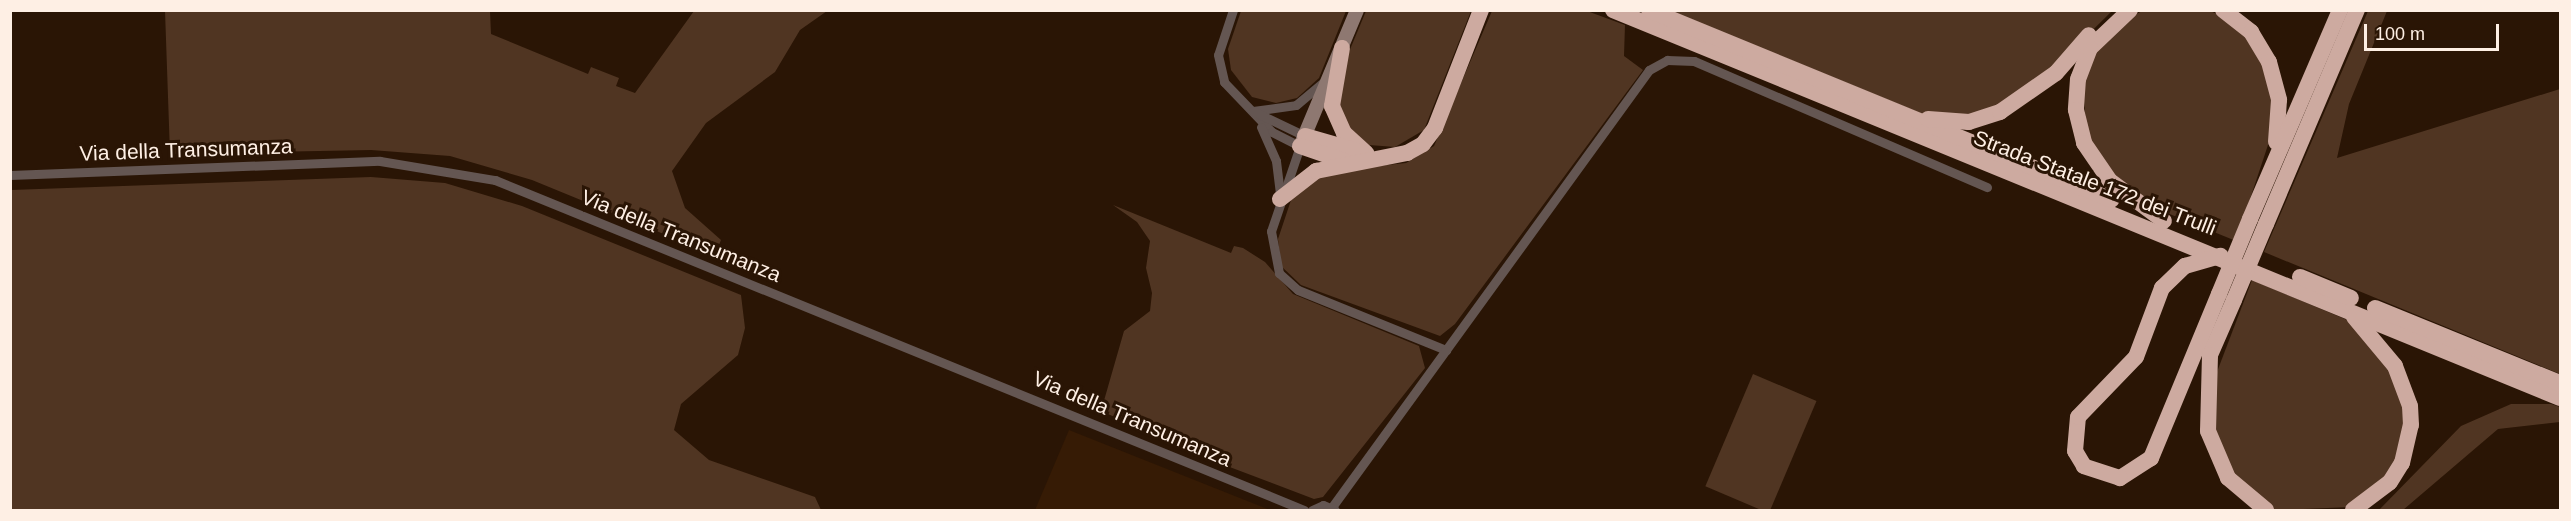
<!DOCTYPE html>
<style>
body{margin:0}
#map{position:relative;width:2571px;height:521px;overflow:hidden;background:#2a1505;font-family:Arial,sans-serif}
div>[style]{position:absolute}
.built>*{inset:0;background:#361b05}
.green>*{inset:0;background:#503522;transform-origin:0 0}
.street>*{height:9px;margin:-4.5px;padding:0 4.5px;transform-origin:4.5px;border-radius:4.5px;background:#645652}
.secondary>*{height:14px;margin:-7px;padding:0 7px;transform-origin:7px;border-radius:7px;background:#8e7871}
.highway>*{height:16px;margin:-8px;padding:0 8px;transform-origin:8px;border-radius:8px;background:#cdaaa0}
.highway-bridge>*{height:16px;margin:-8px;padding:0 8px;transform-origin:8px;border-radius:8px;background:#cdaaa0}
span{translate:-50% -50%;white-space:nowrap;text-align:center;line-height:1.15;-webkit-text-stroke:6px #2a1505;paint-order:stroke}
.street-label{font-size:21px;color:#feefe4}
.frame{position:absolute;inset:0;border:12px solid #feefe4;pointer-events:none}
.scale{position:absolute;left:2364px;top:24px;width:135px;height:27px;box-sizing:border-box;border:3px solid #feefe4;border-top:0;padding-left:8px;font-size:18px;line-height:21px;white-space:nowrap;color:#feefe4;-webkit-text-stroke:4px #2a1505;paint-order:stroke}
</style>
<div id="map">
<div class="built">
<i style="clip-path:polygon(1069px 430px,1270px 510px,1035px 510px)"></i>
</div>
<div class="green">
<i style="clip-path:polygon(165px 11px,490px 11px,491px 34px,588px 74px,591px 67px,619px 78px,616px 86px,635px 93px,694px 11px,827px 11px,800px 30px,775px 72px,706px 123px,672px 171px,685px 208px,721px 240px,715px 255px,532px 180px,450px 156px,371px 150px,170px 154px)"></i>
<i style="clip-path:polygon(1241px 11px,1346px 11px,1319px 78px,1297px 98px,1276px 103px,1252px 97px,1231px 70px,1228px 49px)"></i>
<i style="clip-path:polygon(1366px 11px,1471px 11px,1424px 130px,1395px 147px,1369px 145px,1344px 127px,1336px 83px)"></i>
<i style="clip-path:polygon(1492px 11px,1587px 11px,1625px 25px,1624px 56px,1643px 70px,1455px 324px,1440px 336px,1301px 285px,1281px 266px,1278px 239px,1291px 200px,1312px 179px,1348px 169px,1406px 163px,1434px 146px)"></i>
<i style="clip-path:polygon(1671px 11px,2112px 11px,2029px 93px,1961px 119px,1925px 115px)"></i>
<i style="clip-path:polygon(2142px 11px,2210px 11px,2229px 19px,2254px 42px,2275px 101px,2273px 130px,2236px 241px,2145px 204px,2121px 187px,2087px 135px,2082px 81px,2092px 53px,2111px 28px)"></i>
<i style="clip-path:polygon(2368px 11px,2387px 11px,2349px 104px,2337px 158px,2560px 89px,2560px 374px,2264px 252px)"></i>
<i style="clip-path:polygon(371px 177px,445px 183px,522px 206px,741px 295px,745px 328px,738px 355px,681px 404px,674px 430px,709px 460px,815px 497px,821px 510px,11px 510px,11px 190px)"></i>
<i style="clip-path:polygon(1113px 205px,1231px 253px,1234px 246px,1243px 248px,1265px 262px,1293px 294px,1419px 346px,1425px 368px,1323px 497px,1314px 499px,1227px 466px,1101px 411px,1124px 331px,1150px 311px,1152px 293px,1146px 268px,1150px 241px,1137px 222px)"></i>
<i style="clip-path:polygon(2252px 280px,2352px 322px,2378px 346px,2406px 402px,2404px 442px,2388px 479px,2351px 507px,2277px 510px,2262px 504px,2247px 494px,2215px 441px,2212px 385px)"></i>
<i style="left:1753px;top:374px;width:69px;height:122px;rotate:23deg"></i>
<i style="clip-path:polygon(2511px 404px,2551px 404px,2560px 407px,2560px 422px,2498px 429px,2403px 510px,2379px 510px,2461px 426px)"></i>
</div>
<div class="street">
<i style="left:1233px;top:10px;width:47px;rotate:108.4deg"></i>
<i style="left:1218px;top:55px;width:28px;rotate:77deg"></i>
<i style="left:1224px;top:82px;width:69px;rotate:46.2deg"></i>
<i style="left:1272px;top:132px;width:31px;rotate:27deg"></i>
<i style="left:1300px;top:146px;width:90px;rotate:108.8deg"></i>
<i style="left:1271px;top:231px;width:43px;rotate:79.2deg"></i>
<i style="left:1279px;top:273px;width:25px;rotate:42deg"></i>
<i style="left:1298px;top:290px;width:160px;rotate:22.1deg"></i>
<i style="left:1253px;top:111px;width:43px;rotate:-7.9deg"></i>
<i style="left:1296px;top:105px;width:34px;rotate:-40deg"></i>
<i style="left:1253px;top:111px;width:58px;rotate:25.7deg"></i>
<i style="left:1261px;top:127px;width:37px;rotate:66deg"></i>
<i style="left:1276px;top:161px;width:32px;rotate:83deg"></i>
<i style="left:10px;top:175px;width:370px;rotate:-2.2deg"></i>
<i style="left:380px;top:161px;width:117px;rotate:9.4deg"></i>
<i style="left:495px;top:180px;width:874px;rotate:22.19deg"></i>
<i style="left:1332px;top:507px;width:540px;rotate:-54.04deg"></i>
<i style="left:1649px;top:70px;width:21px;rotate:-29deg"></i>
<i style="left:1667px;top:60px;width:27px;rotate:2deg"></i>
<i style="left:1694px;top:61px;width:319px;rotate:23.3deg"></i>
<i style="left:1312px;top:510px;width:12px;rotate:-24deg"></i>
<i style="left:1323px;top:505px;width:13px;rotate:23deg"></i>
</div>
<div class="secondary">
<i style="left:1301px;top:144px;width:145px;rotate:-67.3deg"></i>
</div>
<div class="highway">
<i style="left:1613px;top:10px;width:1023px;rotate:22.28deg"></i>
<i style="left:1649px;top:10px;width:500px;rotate:22.31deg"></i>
<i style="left:2130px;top:10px;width:55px;rotate:136.5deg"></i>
<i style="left:2090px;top:48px;width:33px;rotate:111deg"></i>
<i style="left:2078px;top:79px;width:31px;rotate:94deg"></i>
<i style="left:2076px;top:110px;width:34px;rotate:76deg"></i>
<i style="left:2084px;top:143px;width:46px;rotate:55.6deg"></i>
<i style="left:2110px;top:181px;width:67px;rotate:36.5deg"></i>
<i style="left:2223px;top:10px;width:36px;rotate:38deg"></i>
<i style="left:2251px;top:32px;width:35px;rotate:59deg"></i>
<i style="left:2269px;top:62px;width:39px;rotate:75deg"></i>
<i style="left:2279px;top:100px;width:42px;rotate:94.1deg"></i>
<i style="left:1342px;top:48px;width:59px;rotate:99.8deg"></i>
<i style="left:1332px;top:106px;width:30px;rotate:66deg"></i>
<i style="left:1344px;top:133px;width:30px;rotate:42deg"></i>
<i style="left:1928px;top:119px;width:41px;rotate:4.2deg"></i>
<i style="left:1969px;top:122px;width:33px;rotate:-18deg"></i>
<i style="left:2000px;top:112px;width:68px;rotate:-34.9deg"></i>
<i style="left:2056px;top:73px;width:50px;rotate:-49deg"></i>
<i style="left:1305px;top:136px;width:58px;rotate:15.9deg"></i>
<i style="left:1300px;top:146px;width:46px;rotate:18.8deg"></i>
<i style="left:1280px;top:199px;width:46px;rotate:-37.9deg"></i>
<i style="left:1316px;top:171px;width:93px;rotate:-11.2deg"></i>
<i style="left:1407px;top:153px;width:18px;rotate:-29deg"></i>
<i style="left:1423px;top:144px;width:20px;rotate:-53deg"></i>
<i style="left:1435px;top:128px;width:127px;rotate:-68.7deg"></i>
<i style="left:2250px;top:219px;width:228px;rotate:-66.7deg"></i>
<i style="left:2266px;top:224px;width:233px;rotate:-67deg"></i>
<i style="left:2300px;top:277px;width:55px;rotate:22.4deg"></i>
<i style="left:2219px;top:294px;width:178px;rotate:112.5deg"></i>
<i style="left:2151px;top:458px;width:37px;rotate:147deg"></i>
<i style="left:2120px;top:478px;width:38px;rotate:-162deg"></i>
<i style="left:2084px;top:466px;width:17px;rotate:-121deg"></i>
<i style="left:2075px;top:451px;width:34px;rotate:-85deg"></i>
<i style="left:2078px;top:417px;width:83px;rotate:-46deg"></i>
<i style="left:2136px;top:357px;width:74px;rotate:-69.4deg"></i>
<i style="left:2162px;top:288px;width:32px;rotate:-44deg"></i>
<i style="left:2185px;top:266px;width:37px;rotate:-16deg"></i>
<i style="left:2234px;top:300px;width:60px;rotate:113.6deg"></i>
<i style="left:2210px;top:355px;width:76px;rotate:91.5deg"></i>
<i style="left:2208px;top:431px;width:51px;rotate:66.9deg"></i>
<i style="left:2228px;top:478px;width:50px;rotate:40.1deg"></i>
<i style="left:2375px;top:308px;width:200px;rotate:22.1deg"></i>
<i style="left:2353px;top:510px;width:46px;rotate:-37.1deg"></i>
<i style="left:2390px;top:482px;width:22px;rotate:-58deg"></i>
<i style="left:2402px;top:463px;width:39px;rotate:-77deg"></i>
<i style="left:2411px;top:425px;width:19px;rotate:-93deg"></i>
<i style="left:2410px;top:406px;width:43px;rotate:-110.6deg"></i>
<i style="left:2395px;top:366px;width:64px;rotate:-129.9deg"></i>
</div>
<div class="highway-bridge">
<i style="left:2219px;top:294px;width:81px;rotate:-67.5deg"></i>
<i style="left:2234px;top:300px;width:82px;rotate:-67.2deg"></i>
</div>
<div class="street-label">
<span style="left:186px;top:150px;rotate:-2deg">Via della Transumanza</span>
<span style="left:2095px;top:183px;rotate:21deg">Strada Statale 172 dei Trulli</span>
<span style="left:681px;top:236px;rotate:22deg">Via della Transumanza</span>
<span style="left:1132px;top:419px;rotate:23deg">Via della Transumanza</span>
</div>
<div class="frame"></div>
<div class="scale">100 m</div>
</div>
